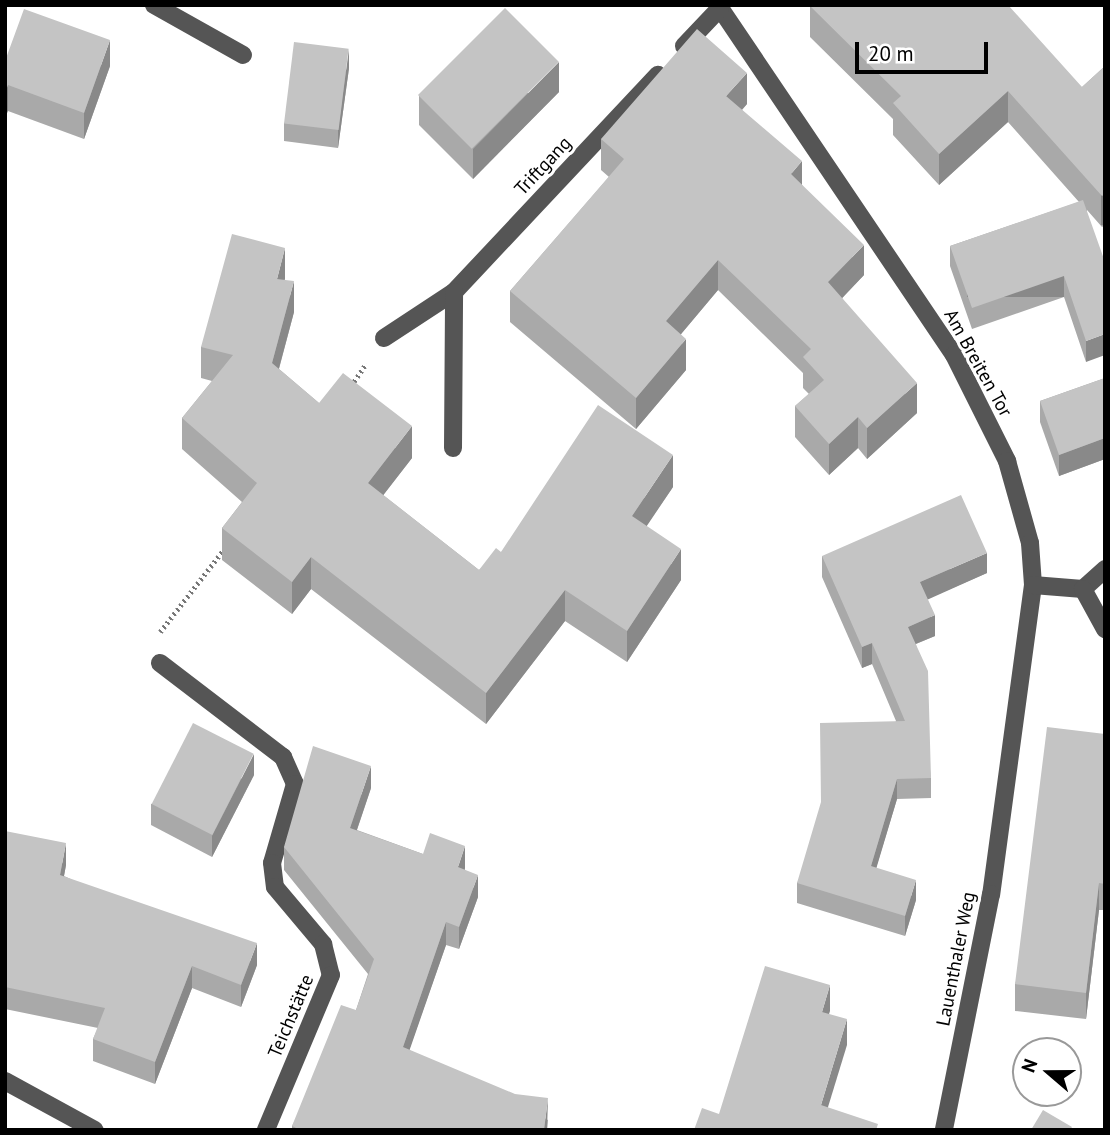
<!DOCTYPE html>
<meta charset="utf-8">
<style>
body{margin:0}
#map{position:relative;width:1110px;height:1135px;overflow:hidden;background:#fff;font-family:"PT Sans",sans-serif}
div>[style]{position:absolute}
.path>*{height:4.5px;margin-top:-2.25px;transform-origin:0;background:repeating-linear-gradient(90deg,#777 0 2px,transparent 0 5.5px)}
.minor>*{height:18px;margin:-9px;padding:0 9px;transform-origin:9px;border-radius:9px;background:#555}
.wall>*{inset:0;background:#a9a9a9}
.shaded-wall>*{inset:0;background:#898989;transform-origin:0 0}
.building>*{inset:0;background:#c4c4c4;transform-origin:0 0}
span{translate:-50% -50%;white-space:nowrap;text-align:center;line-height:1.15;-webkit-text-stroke:6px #fff;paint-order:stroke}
.street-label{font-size:19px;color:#000}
.frame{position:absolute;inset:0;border:7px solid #000;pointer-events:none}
.north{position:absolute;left:1012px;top:1037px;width:70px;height:70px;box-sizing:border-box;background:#fff;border:2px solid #999;border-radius:50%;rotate:290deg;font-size:19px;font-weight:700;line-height:28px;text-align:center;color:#000}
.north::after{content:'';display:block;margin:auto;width:24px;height:32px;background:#000;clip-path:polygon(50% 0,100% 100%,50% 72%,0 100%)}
.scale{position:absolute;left:855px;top:42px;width:133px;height:32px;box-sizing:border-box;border:4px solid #000;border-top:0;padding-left:9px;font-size:21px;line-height:24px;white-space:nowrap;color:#000;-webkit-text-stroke:5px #fff;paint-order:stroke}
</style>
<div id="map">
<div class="path">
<i style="left:351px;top:386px;width:27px;rotate:-56deg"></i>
<i style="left:160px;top:632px;width:106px;rotate:-52.3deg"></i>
</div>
<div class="minor">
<i style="left:154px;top:5px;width:102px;rotate:29.3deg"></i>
<i style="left:718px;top:5px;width:422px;rotate:56deg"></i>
<i style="left:954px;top:355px;width:119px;rotate:63.4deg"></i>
<i style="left:1007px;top:461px;width:85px;rotate:74.3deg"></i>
<i style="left:1030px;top:543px;width:42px;rotate:85.9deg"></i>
<i style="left:1033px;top:585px;width:312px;rotate:97.7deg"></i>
<i style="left:991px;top:894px;width:241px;rotate:101.3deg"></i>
<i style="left:684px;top:46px;width:52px;rotate:-46.5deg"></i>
<i style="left:384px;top:338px;width:84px;rotate:-33.3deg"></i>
<i style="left:454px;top:292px;width:298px;rotate:-46.8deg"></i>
<i style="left:453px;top:448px;width:156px;rotate:-89.6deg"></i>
<i style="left:1033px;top:585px;width:50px;rotate:4.6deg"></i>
<i style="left:1083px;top:589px;width:30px;rotate:-42deg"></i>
<i style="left:1083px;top:589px;width:46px;rotate:61.2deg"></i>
<i style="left:160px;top:663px;width:155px;rotate:37.4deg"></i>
<i style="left:283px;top:757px;width:30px;rotate:66deg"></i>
<i style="left:295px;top:784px;width:82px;rotate:106.2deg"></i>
<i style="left:272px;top:863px;width:24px;rotate:83deg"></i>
<i style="left:275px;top:887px;width:75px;rotate:49.9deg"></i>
<i style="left:323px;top:944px;width:32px;rotate:76deg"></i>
<i style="left:331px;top:975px;width:168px;rotate:112.8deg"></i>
<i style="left:5px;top:1081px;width:102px;rotate:28.6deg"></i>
</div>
<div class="wall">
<i style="clip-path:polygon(810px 6px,1082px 87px,1105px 66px,1105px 225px,1102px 227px,1087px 210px,1086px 362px,1064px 297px,972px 329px,950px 266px,950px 246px,1079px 202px,1008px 122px,939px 185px,893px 135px,893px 119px,810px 37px)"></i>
<i style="clip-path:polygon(5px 61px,110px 66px,84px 139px,8px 111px)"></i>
<i style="clip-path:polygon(349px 68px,338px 148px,284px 141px,284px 123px)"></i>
<i style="clip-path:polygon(559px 92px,473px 179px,419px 125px,419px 96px)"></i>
<i style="clip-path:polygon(747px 104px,742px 110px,802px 185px,864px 275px,842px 298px,917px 413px,867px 459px,858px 448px,829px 475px,795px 437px,795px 406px,809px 394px,803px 388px,803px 373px,718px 290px,681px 334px,686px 370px,636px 429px,510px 322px,510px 291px,609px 177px,601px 170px,601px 139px)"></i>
<i style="clip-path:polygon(285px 280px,294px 312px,279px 369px,319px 403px,412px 458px,383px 495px,479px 570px,501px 552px,673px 487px,646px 526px,681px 580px,627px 662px,565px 621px,486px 724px,311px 589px,292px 614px,222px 560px,222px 528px,242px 502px,182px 449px,182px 418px,212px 381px,201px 378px,201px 347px)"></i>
<i style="clip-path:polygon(1105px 378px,1105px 459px,1059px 476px,1040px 422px,1040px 401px)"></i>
<i style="clip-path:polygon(822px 556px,987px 573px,927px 599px,935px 636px,916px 644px,931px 778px,931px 798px,897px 799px,876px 868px,916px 900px,905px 936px,797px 903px,797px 883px,896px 721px,872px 664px,862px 668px,822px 577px)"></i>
<i style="clip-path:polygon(1105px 734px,1105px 910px,1099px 910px,1086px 1019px,1015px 1011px,1015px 984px)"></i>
<i style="clip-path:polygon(254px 775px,212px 857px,151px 825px,151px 804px)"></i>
<i style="clip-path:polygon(371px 788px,357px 830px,423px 854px,465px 868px,465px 870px,478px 897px,459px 949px,446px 945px,409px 1050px,548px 1120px,547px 1130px,292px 1130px,292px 1126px,356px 1010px,368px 974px,284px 870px,284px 847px)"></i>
<i style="clip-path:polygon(5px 831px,66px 865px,64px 876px,257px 965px,241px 1007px,192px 988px,155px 1084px,93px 1061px,93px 1039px,98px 1028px,5px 1009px)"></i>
</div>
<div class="shaded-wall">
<i style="clip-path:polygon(110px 40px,110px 66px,84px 139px,84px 113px)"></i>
<i style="clip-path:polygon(349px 49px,349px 68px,338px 148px,338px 130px)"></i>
<i style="clip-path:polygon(559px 62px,559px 92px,473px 179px,473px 149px)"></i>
<i style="clip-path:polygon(747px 73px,747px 104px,726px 127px,726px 96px)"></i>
<i style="clip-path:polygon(8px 85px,8px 111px,5px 118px,5px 93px)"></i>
<i style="clip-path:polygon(1008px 91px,1008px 122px,939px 185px,939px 154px)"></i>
<i style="clip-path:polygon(802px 161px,802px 192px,791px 174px)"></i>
<i style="left:1105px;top:194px;width:31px;height:4px;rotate:90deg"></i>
<i style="clip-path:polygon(864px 245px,864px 275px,828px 313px,828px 282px)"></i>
<i style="clip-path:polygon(285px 248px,285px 279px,277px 311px,277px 279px)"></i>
<i style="clip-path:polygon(718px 260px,718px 290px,666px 352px,666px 321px)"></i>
<i style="left:1064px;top:276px;width:21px;height:97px;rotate:90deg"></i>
<i style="clip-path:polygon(294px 281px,294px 312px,272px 394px,272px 363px)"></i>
<i style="clip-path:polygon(1105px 334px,1105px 355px,1086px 362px,1086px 341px)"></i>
<i style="clip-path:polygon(686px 339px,686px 370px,636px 429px,636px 398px)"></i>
<i style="clip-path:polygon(917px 383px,917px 413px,867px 459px,867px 428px)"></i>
<i style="clip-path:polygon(858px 417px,858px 448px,829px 475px,829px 444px)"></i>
<i style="clip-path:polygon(412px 426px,412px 458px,368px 515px,368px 483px)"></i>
<i style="clip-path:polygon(1105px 438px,1105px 459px,1059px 476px,1059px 455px)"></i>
<i style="clip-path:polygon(673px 455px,673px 487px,632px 548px,632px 516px)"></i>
<i style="clip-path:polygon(681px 549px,681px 580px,627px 662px,627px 631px)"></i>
<i style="clip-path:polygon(987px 553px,987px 573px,920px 603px,920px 582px)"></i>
<i style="clip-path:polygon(311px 557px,311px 589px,292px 614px,292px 582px)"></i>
<i style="clip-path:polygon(565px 590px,565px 621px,486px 724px,486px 693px)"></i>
<i style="clip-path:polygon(935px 615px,935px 636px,908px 647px,908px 627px)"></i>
<i style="clip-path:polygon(872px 643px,872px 664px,862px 668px,862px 647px)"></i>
<i style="clip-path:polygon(254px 754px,254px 775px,212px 857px,212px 836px)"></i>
<i style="clip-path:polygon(371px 766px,371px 788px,350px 850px,350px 828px)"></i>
<i style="clip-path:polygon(897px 779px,897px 799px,871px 886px,871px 866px)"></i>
<i style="clip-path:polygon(66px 843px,66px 865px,60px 897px,60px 875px)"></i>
<i style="clip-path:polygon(465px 846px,465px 868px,458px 889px,458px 867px)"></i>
<i style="clip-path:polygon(478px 875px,478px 897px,459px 949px,459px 927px)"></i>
<i style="clip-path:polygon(916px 880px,916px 900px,905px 936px,905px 916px)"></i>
<i style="clip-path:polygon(1099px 883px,1099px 910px,1086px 1019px,1086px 993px)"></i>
<i style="clip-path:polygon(446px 922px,446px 945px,403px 1069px,403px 1047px)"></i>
<i style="clip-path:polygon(257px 943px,257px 965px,241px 1007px,241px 985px)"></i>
<i style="clip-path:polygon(192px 966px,192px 988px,155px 1084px,155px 1062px)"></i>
<i style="clip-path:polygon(830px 985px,830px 1011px,822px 1037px,822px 1012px)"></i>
<i style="clip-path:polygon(847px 1019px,847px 1045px,821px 1130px,821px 1105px)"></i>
<i style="clip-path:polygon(548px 1098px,547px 1130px,544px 1130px)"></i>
</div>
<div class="building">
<i style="clip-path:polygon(1008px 5px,1082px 87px,1105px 66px,1105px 194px,1102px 196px,1008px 91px,939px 154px,893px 103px,901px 96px,810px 6px)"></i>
<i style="left:505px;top:8px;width:76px;height:123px;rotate:45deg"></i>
<i style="clip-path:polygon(24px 9px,110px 40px,84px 113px,8px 85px,5px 93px,5px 61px)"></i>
<i style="clip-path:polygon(697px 29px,747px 73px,726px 96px,802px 161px,791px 174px,864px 245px,828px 282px,917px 383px,867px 428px,858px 417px,829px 444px,795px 406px,824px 380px,803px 357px,811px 349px,718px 260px,666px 321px,686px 339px,636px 398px,510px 291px,624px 159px,601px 139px)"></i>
<i style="left:294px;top:42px;width:55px;height:82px;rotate:7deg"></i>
<i style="clip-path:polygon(1083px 200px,1105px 262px,1105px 334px,1086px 341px,1064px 276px,972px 308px,950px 246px)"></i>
<i style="clip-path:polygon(232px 234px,285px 248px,277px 279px,294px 281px,272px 363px,319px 403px,343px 373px,412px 426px,368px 483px,479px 570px,496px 548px,501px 552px,598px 405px,673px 455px,632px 516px,681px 549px,627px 631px,565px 590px,486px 693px,311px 557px,292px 582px,222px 528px,257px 483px,182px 418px,233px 355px,201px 347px)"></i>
<i style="clip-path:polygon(1105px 378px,1105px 438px,1059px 455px,1040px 401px)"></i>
<i style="clip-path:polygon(961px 495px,987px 553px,920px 582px,935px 615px,908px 627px,928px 671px,931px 778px,897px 779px,871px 866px,916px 880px,905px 916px,797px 883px,821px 802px,820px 723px,905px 721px,872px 643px,862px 647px,822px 556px)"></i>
<i style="left:193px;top:723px;width:68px;height:91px;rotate:27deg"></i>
<i style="clip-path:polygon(1047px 727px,1105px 734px,1105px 884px,1099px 883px,1086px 993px,1015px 984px)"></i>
<i style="clip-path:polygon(313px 746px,371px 766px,350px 828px,423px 854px,430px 833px,465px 846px,458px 867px,478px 875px,459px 927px,446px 922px,403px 1047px,515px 1094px,548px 1098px,544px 1130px,300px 1130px,292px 1126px,341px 1005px,356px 1010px,374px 959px,284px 847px)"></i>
<i style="clip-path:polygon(5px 831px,66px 843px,60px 875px,257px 943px,241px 985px,192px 966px,155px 1062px,93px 1039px,105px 1008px,5px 987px)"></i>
<i style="clip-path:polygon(765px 966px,830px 985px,822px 1012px,847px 1019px,821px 1105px,878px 1124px,876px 1130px,788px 1130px,785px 1129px,784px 1130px,694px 1130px,702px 1108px,719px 1114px)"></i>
<i style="clip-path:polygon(1043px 1110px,1072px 1127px,1070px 1130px,1031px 1130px)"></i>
</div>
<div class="street-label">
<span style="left:543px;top:166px;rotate:-47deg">Triftgang</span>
<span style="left:978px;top:363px;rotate:61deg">Am Breiten Tor</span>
<span style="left:956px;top:959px;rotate:-79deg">Lauenthaler Weg</span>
<span style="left:291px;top:1016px;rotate:-67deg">Teichstätte</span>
</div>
<div class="frame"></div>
<div class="north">N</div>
<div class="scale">20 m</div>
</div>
